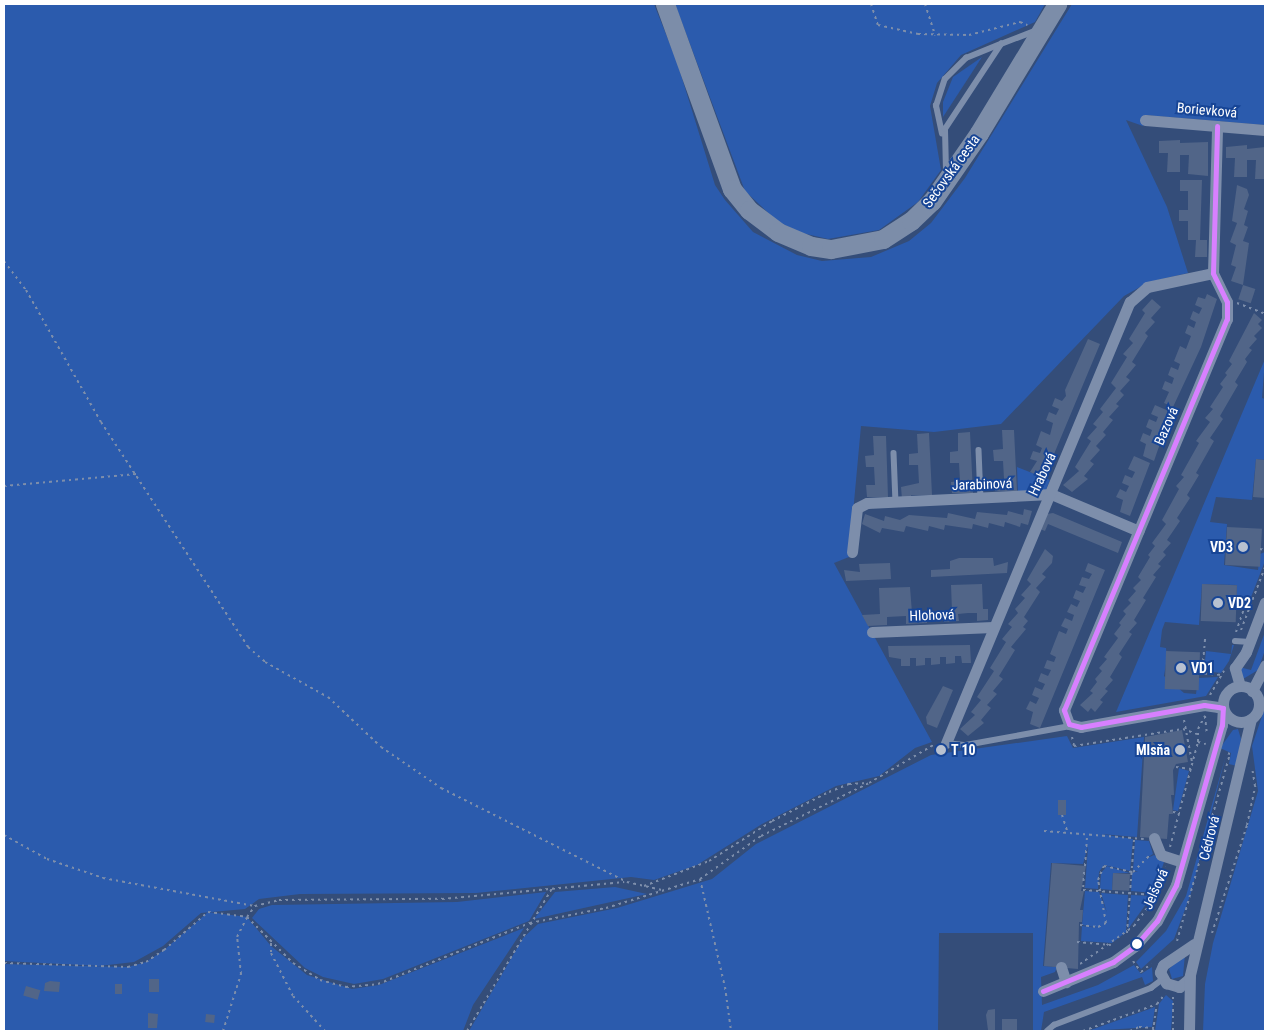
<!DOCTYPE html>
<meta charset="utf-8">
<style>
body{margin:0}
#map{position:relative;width:1269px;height:1035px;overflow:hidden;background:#344d79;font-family:"Roboto Condensed",sans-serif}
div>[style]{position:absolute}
.green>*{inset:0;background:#2b5bad}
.building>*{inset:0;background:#516588;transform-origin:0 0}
.path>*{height:2px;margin-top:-1px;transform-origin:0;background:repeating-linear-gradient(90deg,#7d8eab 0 2.5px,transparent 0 6.5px)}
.lane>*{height:5.5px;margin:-2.75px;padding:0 2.75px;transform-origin:2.75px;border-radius:2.75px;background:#7d8eab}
.street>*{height:11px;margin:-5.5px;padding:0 5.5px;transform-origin:5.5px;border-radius:5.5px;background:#7d8eab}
.street>.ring{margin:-5.5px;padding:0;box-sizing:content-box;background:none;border:11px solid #7d8eab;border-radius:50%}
.primary>*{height:19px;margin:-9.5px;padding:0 9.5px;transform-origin:9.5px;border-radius:9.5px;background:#7c8da9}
.bus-1>*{height:5px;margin:-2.5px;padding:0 2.5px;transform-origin:2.5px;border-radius:2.5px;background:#d880ff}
.dots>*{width:14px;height:14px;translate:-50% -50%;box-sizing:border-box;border:2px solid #174596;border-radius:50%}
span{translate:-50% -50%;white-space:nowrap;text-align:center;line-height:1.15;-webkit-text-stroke:4px #174596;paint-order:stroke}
.street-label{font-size:14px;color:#fff}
.poi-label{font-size:14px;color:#fff;font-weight:700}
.right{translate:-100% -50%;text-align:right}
.left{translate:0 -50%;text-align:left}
.frame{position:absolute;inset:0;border:5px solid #fff;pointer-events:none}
</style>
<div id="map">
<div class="green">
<i style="clip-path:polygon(4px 4px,654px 4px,677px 62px,715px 185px,725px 200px,753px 232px,797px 255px,822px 261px,871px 257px,909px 241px,931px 223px,965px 178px,1072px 4px,1265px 4px,1265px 125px,1144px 115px,1143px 126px,1126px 120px,1167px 207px,1188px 273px,1149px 282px,1124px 296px,1001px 424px,934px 432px,861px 426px,849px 557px,834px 563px,932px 742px,915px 748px,879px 776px,836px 786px,762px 824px,697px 865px,654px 880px,631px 877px,476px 893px,300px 894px,259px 899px,245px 909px,201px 913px,163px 946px,134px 962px,99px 966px,4px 961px)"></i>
<i style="clip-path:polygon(675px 4px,1045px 4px,1035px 22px,961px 55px,937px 83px,930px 106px,941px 170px,918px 202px,879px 230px,828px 239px,802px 233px,778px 222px,745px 191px)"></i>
<i style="clip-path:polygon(982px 57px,943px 117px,943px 102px,953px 77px)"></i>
<i style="clip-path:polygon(1265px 359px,1262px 398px,1265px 399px,1265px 460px,1256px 459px,1252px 500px,1216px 497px,1210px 522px,1227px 524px,1224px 565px,1258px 570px,1260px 554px,1265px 552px,1265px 561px,1248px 605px,1236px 600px,1237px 585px,1202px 584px,1199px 625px,1165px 622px,1162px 630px,1160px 647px,1166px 648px,1167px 658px,1164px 676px,1184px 693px,1196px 694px,1198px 678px,1218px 677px,1206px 696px,1116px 712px)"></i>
<i style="clip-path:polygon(1017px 467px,1050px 480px,1046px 490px,1018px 494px)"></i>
<i style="clip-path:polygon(1265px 632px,1265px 650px,1258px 670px,1243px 679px,1239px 667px,1251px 670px)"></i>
<i style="clip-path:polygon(1232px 645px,1234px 645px,1229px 661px,1221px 673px,1204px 671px,1206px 651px,1231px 654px)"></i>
<i style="clip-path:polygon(1265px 707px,1265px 1031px,1203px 1031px,1205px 984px,1213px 943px,1258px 791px,1252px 746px)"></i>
<i style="clip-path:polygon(1238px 729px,1241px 739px,1237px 766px,1229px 764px,1231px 753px,1220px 748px,1233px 730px)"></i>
<i style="clip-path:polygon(1067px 736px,1073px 748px,1144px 737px,1138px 823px,1137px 837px,1100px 834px,1133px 839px,1130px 871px,1104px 865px,1099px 872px,1098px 889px,1085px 888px,1088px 846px,1083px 864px,1051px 863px,1043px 966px,1057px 967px,1055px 972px,1041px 977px,1042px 1005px,1098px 985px,1134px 965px,1141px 974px,1152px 967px,1153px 981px,1145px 985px,1142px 977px,1044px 1012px,1041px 1031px,1033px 1031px,1033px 933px,939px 933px,938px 1031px,469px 1031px,523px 938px,538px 924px,617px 908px,712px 879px,756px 844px,931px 755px)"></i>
<i style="clip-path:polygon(1226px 755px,1191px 893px,1174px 939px,1141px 969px,1136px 962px,1166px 931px,1186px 896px)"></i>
<i style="clip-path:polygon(1179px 768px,1189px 771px,1178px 811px,1173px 810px)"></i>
<i style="clip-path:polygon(1135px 840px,1149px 841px,1153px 854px,1145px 859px,1154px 855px,1164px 862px,1154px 893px,1131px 891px,1132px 873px,1138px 871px,1133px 871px)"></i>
<i style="clip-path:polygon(1107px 866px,1130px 873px,1113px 873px,1112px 890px,1100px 889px,1101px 873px)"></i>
<i style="clip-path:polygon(615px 887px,647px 894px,534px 919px,555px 892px)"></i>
<i style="clip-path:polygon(1085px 891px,1099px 892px,1107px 913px,1101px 893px,1128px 895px,1126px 932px,1112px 943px,1081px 941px,1082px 926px,1099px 928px,1082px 925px)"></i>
<i style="clip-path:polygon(546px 892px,529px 921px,383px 979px,354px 984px,323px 977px,305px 968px,252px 918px,259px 909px,272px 905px,457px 902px)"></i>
<i style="clip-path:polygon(1131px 895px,1152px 896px,1128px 929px)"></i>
<i style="clip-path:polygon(208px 912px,247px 917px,271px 946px,307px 975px,352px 989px,379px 985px,524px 928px,473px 1005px,463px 1031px,4px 1031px,4px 964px,128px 967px,146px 962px,164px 950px)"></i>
<i style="clip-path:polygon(1185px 954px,1183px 976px,1172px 979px,1169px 969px)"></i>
<i style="clip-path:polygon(1166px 995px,1173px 1001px,1171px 1031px,1155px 1031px,1159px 1004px)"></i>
<i style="clip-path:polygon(1155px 1007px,1152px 1027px,1088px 1031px)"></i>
</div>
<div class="building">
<i style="clip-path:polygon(1180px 140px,1180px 143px,1208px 142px,1208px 176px,1188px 174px,1189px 155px,1180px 155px,1180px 172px,1167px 172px,1168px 153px,1159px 153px,1159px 141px)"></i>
<i style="clip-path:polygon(1247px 145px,1247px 149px,1265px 147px,1265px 179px,1255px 179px,1256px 160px,1247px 160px,1247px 177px,1234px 177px,1235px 158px,1226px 158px,1226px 147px)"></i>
<i style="clip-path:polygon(1180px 180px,1202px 180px,1200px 240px,1207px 240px,1207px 257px,1195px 257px,1196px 240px,1188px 240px,1188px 221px,1179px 221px,1179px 210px,1188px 210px,1188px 191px,1180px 191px)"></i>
<i style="clip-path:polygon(1237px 185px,1247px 189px,1249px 195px,1244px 209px,1248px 211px,1244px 225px,1248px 227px,1243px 241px,1249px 243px,1243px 285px,1231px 281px,1236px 267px,1231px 265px,1236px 245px,1230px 242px,1237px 223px,1232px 221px)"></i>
<i style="left:1243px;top:285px;width:13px;height:15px;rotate:18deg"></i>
<i style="clip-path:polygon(1207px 294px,1217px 299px,1201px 347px,1173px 407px,1164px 403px,1169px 392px,1162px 389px,1165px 381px,1172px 384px,1174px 378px,1168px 375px,1171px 367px,1178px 370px,1180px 364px,1174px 361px,1180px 346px,1186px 349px,1191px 336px,1185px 333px,1188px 325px,1194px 328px,1196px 322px,1190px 319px,1193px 311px,1199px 314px,1202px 308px,1195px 305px,1198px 297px,1205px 299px)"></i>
<i style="clip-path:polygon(1152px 299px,1161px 307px,1151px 318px,1155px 322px,1145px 333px,1148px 336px,1132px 362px,1136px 365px,1126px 377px,1130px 380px,1120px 391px,1124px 395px,1116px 404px,1119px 406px,1109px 417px,1113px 420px,1103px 432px,1106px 435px,1096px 446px,1100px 450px,1090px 461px,1094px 464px,1084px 476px,1088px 479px,1072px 492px,1063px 485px,1079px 471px,1075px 467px,1091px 441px,1087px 438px,1097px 427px,1093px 424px,1103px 412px,1100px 409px,1116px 388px,1111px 383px,1127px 357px,1123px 354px,1133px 343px,1129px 339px,1145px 313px,1142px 310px)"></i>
<i style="clip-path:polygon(1254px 313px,1262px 320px,1258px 324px,1262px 328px,1254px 336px,1257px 339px,1249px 348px,1252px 350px,1245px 359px,1247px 362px,1235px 382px,1238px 385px,1220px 416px,1223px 419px,1210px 438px,1214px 441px,1196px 473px,1199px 475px,1187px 495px,1190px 498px,1177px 518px,1180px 521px,1167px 540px,1171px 543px,1163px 552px,1166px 555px,1158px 564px,1161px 566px,1153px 575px,1156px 577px,1143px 598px,1146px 600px,1134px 620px,1137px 623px,1129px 632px,1132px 634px,1119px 654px,1122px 657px,1110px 677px,1113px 680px,1105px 689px,1108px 691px,1100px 700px,1103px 702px,1095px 712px,1091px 708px,1088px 712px,1080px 705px,1093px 693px,1090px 691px,1097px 682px,1095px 679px,1102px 671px,1099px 668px,1107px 659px,1104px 657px,1118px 638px,1114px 634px,1121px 625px,1119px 623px,1126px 614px,1123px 611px,1131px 603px,1128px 600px,1136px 591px,1133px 588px,1141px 580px,1138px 577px,1150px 557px,1148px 555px,1155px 546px,1152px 543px,1166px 524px,1162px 520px,1179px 489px,1176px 486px,1184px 477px,1181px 475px,1199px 443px,1196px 441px,1210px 422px,1205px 418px,1213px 409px,1210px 407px,1223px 387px,1220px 384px,1227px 375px,1225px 373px,1232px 364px,1229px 361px)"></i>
<i style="clip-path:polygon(1088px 339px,1100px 344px,1044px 478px,1030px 472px,1037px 461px,1030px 459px,1033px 451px,1040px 453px,1042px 448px,1036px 445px,1041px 431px,1050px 435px,1053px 423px,1046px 420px,1049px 412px,1056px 415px,1059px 409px,1052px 406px,1055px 398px,1062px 401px,1066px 396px,1065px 390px)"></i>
<i style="clip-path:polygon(1155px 405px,1171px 412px,1154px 461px,1143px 456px,1146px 444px,1140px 441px,1143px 433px,1150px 436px,1152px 430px,1146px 427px,1149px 419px,1156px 422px,1158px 417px,1151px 414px)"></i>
<i style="clip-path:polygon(1002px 430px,1014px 430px,1017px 491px,995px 491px,995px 480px,1004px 479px,1003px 461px,994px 461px,993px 450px,1003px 449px)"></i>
<i style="clip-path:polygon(970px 432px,973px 493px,952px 493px,951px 482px,960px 481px,959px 463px,950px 463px,950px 452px,958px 451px,958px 433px)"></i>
<i style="clip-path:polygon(929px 433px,932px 495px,911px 495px,911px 498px,902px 499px,901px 487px,919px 483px,918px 465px,909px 465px,909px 454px,918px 453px,917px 434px)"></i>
<i style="clip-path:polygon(873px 436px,886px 436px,888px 497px,867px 497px,866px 485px,875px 485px,874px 467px,866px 467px,865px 456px,874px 455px)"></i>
<i style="clip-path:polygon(1134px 456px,1150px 463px,1130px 516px,1120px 512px,1123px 500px,1116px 497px,1120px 489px,1126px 492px,1129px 486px,1122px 483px,1125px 475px,1132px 478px,1135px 472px,1128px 469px)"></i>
<i style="clip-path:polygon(1256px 459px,1265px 460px,1265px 498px,1253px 497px)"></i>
<i style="clip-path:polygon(1024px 509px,1032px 511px,1028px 525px,1021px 523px,1020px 527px,1005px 522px,1004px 527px,989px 523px,988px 528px,973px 524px,972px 529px,945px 525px,944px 530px,929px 526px,928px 531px,906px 526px,904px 532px,882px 528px,880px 533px,862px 524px,865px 514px,884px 521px,885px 516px,900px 520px,909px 515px,947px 518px,948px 513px,975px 519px,977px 512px,1007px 515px,1008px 511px,1023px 515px)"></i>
<i style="clip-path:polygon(1053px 513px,1122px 542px,1118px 553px,1048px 524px,1045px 531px,1040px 529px,1047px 514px)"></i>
<i style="left:1227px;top:527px;width:35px;height:38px;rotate:3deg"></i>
<i style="clip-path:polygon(1045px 549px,1053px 556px,1052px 563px,1042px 574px,1046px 577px,1036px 588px,1040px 592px,1024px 617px,1028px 621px,1023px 627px,1026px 629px,1011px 647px,1015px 650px,999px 676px,1003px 679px,993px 691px,997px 694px,987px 705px,991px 708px,981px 720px,984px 723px,968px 736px,960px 729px,975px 715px,971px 712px,981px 700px,977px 697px,994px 671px,990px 668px,1006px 642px,1002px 639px,1012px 627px,1008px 624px,1018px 613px,1015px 609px,1025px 598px,1021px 595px,1031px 584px,1027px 580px)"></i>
<i style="clip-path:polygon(959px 558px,993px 558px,994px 566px,1008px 562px,1007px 573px,931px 577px,931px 570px,950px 569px,950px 561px)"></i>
<i style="clip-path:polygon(890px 563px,891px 579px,846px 581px,844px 570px,860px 572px,859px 564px)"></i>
<i style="clip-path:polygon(1088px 563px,1105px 570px,1040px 728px,1030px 724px,1033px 712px,1026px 709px,1030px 701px,1036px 704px,1039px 698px,1032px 695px,1035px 687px,1042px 690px,1045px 684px,1038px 681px,1041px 673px,1048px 676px,1051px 670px,1044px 668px,1047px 660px,1054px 662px,1056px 657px,1050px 654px,1059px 631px,1066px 634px,1068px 629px,1061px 626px,1065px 618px,1072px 621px,1074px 615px,1067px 612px,1071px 604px,1077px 607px,1080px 601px,1073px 598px,1076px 590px,1083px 593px,1086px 587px,1079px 585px,1082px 577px,1089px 579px,1092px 574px,1085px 571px)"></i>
<i style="clip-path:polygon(982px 584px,983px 609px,988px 609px,988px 620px,977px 621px,977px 613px,968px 613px,958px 614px,959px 621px,944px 622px,944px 611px,952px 611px,951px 585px)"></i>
<i style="left:1202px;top:584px;width:35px;height:37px;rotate:2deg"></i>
<i style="clip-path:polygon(910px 587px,912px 613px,926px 612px,927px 623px,906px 624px,906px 616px,887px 617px,887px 625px,868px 626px,862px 615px,880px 614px,879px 588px)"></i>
<i style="clip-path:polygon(970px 645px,971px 663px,962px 663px,961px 656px,955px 656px,955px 663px,946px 664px,946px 657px,940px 657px,940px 664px,931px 665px,931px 658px,925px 658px,925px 665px,916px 666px,916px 658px,910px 658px,910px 666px,901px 666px,901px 659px,889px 657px,888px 646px)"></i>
<i style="left:1166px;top:651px;width:34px;height:38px;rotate:2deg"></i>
<i style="clip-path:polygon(943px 686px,953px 690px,937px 728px,927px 724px,926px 717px)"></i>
<i style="clip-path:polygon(1182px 730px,1188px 762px,1176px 764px,1173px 770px,1174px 795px,1171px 795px,1173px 814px,1169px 814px,1167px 839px,1140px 837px,1145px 737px)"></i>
<i style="left:1058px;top:800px;width:8px;height:15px"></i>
<i style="clip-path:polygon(1052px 863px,1086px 866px,1081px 891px,1084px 891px,1080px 910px,1083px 910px,1082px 922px,1079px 922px,1078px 969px,1044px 966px)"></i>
<i style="left:1113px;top:873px;width:17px;height:17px;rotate:3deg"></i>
<i style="left:159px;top:979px;width:13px;height:10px;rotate:90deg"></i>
<i style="clip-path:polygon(50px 981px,60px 982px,59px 992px,44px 991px,45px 983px)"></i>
<i style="left:115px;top:984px;width:7px;height:10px"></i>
<i style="left:26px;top:986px;width:15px;height:10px;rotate:16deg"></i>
<i style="clip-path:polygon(995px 1009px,995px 1031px,988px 1030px,986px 1015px,988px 1010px)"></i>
<i style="clip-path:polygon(148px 1013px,158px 1014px,157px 1028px,148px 1028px)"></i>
<i style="left:206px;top:1014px;width:9px;height:8px;rotate:6deg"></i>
<i style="left:1002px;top:1019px;width:15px;height:12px"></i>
</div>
<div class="path">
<i style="left:871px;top:4px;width:22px;rotate:72deg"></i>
<i style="left:878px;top:25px;width:41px;rotate:12.7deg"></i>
<i style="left:918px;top:34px;width:51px;rotate:1.1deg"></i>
<i style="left:969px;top:35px;width:53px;rotate:-14.3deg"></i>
<i style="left:1020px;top:22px;width:8px;rotate:23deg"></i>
<i style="left:925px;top:4px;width:33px;rotate:72deg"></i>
<i style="left:4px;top:261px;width:36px;rotate:53deg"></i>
<i style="left:26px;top:290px;width:152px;rotate:60.4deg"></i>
<i style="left:101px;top:422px;width:269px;rotate:56.8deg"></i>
<i style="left:248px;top:647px;width:23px;rotate:41deg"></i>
<i style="left:265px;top:662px;width:72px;rotate:29.1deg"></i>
<i style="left:328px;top:697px;width:73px;rotate:43.3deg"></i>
<i style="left:381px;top:747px;width:73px;rotate:34.3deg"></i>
<i style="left:441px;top:788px;width:208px;rotate:26.8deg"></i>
<i style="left:627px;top:882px;width:37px;rotate:13deg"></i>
<i style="left:1237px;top:303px;width:30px;rotate:21deg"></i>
<i style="left:4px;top:486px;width:133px;rotate:-5.2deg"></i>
<i style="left:1260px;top:549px;width:5px;rotate:11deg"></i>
<i style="left:1235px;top:605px;width:15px;rotate:8deg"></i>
<i style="left:1241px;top:630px;width:67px;rotate:-69.1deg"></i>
<i style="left:1236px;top:632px;width:28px;rotate:-71deg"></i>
<i style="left:1198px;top:673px;width:24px;rotate:5deg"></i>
<i style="left:1202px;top:674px;width:36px;rotate:-85deg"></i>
<i style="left:1210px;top:695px;width:28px;rotate:-60deg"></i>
<i style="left:1205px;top:716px;width:18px;rotate:84deg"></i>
<i style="left:1184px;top:720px;width:43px;rotate:79.2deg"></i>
<i style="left:1072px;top:737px;width:9px;rotate:77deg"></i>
<i style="left:1074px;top:746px;width:110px;rotate:-8.9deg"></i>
<i style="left:1183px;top:729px;width:15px;rotate:20deg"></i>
<i style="left:1198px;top:742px;width:8px;rotate:14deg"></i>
<i style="left:1176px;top:767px;width:15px;rotate:8deg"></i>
<i style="left:1173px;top:812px;width:7px;rotate:8deg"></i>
<i style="left:1062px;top:815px;width:19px;rotate:72deg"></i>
<i style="left:1044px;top:831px;width:100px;rotate:4.6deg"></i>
<i style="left:4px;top:835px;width:49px;rotate:29.2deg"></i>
<i style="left:47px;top:859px;width:59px;rotate:18.7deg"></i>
<i style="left:103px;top:878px;width:154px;rotate:10.5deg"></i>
<i style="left:1170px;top:847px;width:109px;rotate:-75.1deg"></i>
<i style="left:1198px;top:742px;width:13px;rotate:-90deg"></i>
<i style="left:1198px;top:729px;width:15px;rotate:-62deg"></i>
<i style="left:1085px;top:866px;width:30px;rotate:-86deg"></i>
<i style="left:1084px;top:872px;width:18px;rotate:93deg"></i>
<i style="left:1083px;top:890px;width:72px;rotate:4deg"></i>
<i style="left:700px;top:879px;width:111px;rotate:77deg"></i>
<i style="left:725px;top:987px;width:44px;rotate:82.2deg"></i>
<i style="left:644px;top:886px;width:70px;rotate:-21deg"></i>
<i style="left:709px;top:861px;width:75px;rotate:-32.4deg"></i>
<i style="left:772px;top:821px;width:64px;rotate:-27deg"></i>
<i style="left:829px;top:792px;width:22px;rotate:-22deg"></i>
<i style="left:849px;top:784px;width:18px;rotate:-3deg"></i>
<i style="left:1080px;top:925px;width:18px;rotate:6deg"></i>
<i style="left:1098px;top:927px;width:9px;rotate:-27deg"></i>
<i style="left:1106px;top:923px;width:44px;rotate:-100.5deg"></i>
<i style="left:1098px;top:880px;width:15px;rotate:-67deg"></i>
<i style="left:1104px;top:866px;width:30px;rotate:12deg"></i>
<i style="left:1133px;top:872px;width:23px;rotate:-45deg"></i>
<i style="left:1127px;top:933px;width:94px;rotate:-85.7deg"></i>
<i style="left:1212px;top:933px;width:114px;rotate:-72deg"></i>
<i style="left:1247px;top:825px;width:40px;rotate:-78deg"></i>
<i style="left:1255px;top:786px;width:19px;rotate:-99deg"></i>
<i style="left:1177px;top:941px;width:194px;rotate:-74.2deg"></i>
<i style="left:1230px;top:754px;width:6px;rotate:-162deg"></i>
<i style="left:1077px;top:942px;width:34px;rotate:5deg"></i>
<i style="left:271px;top:943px;width:10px;rotate:90deg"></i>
<i style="left:271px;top:953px;width:48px;rotate:62.9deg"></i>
<i style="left:293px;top:996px;width:47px;rotate:47.6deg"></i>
<i style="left:1133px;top:961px;width:14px;rotate:54deg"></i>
<i style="left:1141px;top:972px;width:13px;rotate:-39deg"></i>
<i style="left:4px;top:963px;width:124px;rotate:1.8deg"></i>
<i style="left:128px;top:967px;width:19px;rotate:-16deg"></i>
<i style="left:146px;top:962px;width:22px;rotate:-34deg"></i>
<i style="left:164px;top:950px;width:58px;rotate:-40.8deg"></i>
<i style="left:208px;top:912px;width:39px;rotate:7deg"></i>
<i style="left:247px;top:917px;width:14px;rotate:-54deg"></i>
<i style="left:255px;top:906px;width:25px;rotate:-14deg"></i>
<i style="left:279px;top:900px;width:163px;rotate:-0.4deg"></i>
<i style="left:442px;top:899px;width:183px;rotate:-5.3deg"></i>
<i style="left:1080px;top:964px;width:66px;rotate:-35.1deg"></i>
<i style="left:1134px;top:926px;width:29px;rotate:-54deg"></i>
<i style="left:1151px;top:903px;width:39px;rotate:-69deg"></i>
<i style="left:223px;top:1031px;width:60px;rotate:-72.5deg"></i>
<i style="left:241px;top:974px;width:37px;rotate:-96deg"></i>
<i style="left:237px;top:937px;width:22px;rotate:-63deg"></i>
<i style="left:247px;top:917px;width:65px;rotate:45deg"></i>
<i style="left:293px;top:963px;width:32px;rotate:32deg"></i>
<i style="left:320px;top:980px;width:27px;rotate:15deg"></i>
<i style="left:346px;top:987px;width:32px;rotate:-5deg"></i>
<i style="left:378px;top:984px;width:164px;rotate:-21.9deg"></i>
<i style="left:530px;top:923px;width:77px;rotate:-11.2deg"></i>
<i style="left:606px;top:908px;width:98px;rotate:-17.1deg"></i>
<i style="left:700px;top:879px;width:75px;rotate:-35.2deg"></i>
<i style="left:761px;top:836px;width:120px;rotate:-26.1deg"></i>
<i style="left:869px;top:783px;width:77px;rotate:-30.6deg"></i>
<i style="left:467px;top:1031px;width:168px;rotate:-59.2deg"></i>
<i style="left:1083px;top:1031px;width:79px;rotate:-20deg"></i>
<i style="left:1130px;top:1031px;width:10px;rotate:-24deg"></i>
<i style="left:1139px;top:1027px;width:15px;rotate:4deg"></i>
<i style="left:1153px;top:1031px;width:27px;rotate:-82deg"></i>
<i style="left:1157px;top:1004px;width:13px;rotate:-51deg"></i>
<i style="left:1173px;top:1031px;width:34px;rotate:-90deg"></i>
</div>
<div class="lane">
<i style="left:942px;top:134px;width:29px;rotate:-102deg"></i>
<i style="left:936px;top:106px;width:28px;rotate:-72deg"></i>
<i style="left:945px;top:79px;width:30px;rotate:-45deg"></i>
<i style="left:966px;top:58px;width:38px;rotate:-22deg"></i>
<i style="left:946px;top:171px;width:42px;rotate:-91.4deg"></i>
<i style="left:945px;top:129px;width:102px;rotate:-56.6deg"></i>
<i style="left:1001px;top:44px;width:34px;rotate:-21deg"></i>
<i style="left:979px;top:450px;width:49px;rotate:87.7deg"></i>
<i style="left:894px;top:453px;width:49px;rotate:87.7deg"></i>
<i style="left:1235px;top:641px;width:15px;rotate:4deg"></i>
<i style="left:946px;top:743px;width:20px;rotate:6deg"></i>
<i style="left:966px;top:745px;width:107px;rotate:-10.3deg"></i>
<i style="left:1047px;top:1031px;width:9px;rotate:-41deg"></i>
<i style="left:1054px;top:1025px;width:104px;rotate:-20.9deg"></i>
<i style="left:1151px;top:988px;width:15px;rotate:-37deg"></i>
</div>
<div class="street">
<i style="left:1145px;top:120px;width:120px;rotate:4.8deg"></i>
<i style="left:852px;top:552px;width:44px;rotate:-83.5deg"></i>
<i style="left:857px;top:508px;width:11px;rotate:-27deg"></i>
<i style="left:867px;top:503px;width:184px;rotate:-2.8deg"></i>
<i style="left:1051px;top:494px;width:95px;rotate:22.8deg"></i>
<i style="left:872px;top:632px;width:121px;rotate:-2.4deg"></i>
<i style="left:1240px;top:686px;width:19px;rotate:-106deg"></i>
<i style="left:1235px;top:668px;width:19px;rotate:-55deg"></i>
<i style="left:1246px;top:652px;width:53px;rotate:-69.2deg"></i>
<i class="ring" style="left:1223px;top:686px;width:25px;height:25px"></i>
<i style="left:1252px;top:691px;width:29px;rotate:-63deg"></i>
<i style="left:946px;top:743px;width:478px;rotate:-67.4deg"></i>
<i style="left:1130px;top:302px;width:23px;rotate:-41deg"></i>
<i style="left:1147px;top:287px;width:67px;rotate:-12deg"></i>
<i style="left:1154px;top:838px;width:18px;rotate:68deg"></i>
<i style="left:1161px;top:855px;width:22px;rotate:18deg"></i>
<i style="left:1194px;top:944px;width:37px;rotate:146deg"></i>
<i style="left:1163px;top:965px;width:8px;rotate:113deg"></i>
<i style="left:1160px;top:972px;width:13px;rotate:61deg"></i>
<i style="left:1166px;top:983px;width:14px;rotate:17deg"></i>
<i style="left:1179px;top:987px;width:13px;rotate:-39deg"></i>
<i style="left:1189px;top:979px;width:267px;rotate:-76.6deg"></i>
<i style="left:1061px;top:967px;width:16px;rotate:72deg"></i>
<i style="left:1043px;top:991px;width:76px;rotate:-22.5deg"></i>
<i style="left:1113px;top:962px;width:27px;rotate:-36deg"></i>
<i style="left:1135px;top:946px;width:33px;rotate:-49deg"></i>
<i style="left:1157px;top:921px;width:41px;rotate:-62.2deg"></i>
<i style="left:1176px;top:885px;width:166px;rotate:-74deg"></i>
<i style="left:1222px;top:725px;width:17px;rotate:-87deg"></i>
<i style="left:1223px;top:708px;width:5px;rotate:-169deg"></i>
<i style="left:1218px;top:707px;width:14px;rotate:-172deg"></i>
<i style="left:1204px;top:705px;width:125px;rotate:169.9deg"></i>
<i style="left:1081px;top:727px;width:12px;rotate:-166deg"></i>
<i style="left:1069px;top:724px;width:15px;rotate:-110deg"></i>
<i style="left:1064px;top:710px;width:424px;rotate:-67.4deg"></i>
<i style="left:1227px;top:319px;width:17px;rotate:-90deg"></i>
<i style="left:1227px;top:302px;width:32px;rotate:-116deg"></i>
<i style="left:1213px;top:273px;width:147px;rotate:-88.4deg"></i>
<i style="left:1189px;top:1031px;width:55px;rotate:-89deg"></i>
</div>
<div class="primary">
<i style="left:665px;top:4px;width:197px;rotate:70.1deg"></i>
<i style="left:732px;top:189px;width:27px;rotate:51deg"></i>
<i style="left:749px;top:210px;width:36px;rotate:37deg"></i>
<i style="left:778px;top:232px;width:36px;rotate:23deg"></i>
<i style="left:811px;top:246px;width:20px;rotate:9deg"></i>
<i style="left:831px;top:249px;width:53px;rotate:-10.9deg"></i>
<i style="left:883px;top:239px;width:33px;rotate:-33deg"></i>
<i style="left:911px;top:221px;width:29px;rotate:-44deg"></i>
<i style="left:932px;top:201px;width:83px;rotate:-55.3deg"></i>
<i style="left:979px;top:133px;width:151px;rotate:-58.8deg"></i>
</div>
<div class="bus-1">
<i style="left:1043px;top:991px;width:76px;rotate:-22.5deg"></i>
<i style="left:1113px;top:962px;width:27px;rotate:-36deg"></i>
<i style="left:1135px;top:946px;width:33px;rotate:-49deg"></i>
<i style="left:1157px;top:921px;width:41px;rotate:-62.2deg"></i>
<i style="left:1176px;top:885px;width:166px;rotate:-74deg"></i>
<i style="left:1222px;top:725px;width:17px;rotate:-87deg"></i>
<i style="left:1223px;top:708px;width:5px;rotate:-169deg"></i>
<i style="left:1218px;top:707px;width:14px;rotate:-172deg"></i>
<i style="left:1204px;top:705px;width:125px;rotate:169.9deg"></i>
<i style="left:1081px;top:727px;width:12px;rotate:-166deg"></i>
<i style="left:1069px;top:724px;width:15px;rotate:-110deg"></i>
<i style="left:1064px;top:710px;width:424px;rotate:-67.4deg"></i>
<i style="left:1227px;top:319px;width:17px;rotate:-90deg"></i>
<i style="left:1227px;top:302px;width:32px;rotate:-116deg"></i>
<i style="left:1213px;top:273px;width:147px;rotate:-88.4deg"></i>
</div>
<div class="dots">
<i style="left:1243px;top:547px;background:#b8c1d0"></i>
<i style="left:1218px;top:603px;background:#b8c1d0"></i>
<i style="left:1181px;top:668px;background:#b8c1d0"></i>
<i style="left:941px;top:750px;background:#b8c1d0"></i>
<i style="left:1180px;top:750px;background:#b8c1d0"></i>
<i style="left:1137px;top:944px;background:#fff"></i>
</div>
<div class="street-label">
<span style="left:1207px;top:110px;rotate:5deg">Borievková</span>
<span style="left:951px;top:171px;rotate:-54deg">Sečovská cesta</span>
<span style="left:1166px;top:426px;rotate:-67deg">Bazová</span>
<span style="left:1042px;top:474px;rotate:-65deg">Hrabová</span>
<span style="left:982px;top:484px;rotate:-2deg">Jarabinová</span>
<span style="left:932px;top:615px;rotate:-2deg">Hlohová</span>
<span style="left:1209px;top:838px;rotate:-76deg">Cédrová</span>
<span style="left:1155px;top:889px;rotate:-66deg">Jelšová</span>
</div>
<div class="poi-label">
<span class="right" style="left:1233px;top:547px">VD3</span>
<span class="left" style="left:1228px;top:603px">VD2</span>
<span class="left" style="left:1191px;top:668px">VD1</span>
<span class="left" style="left:951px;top:750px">T 10</span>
<span class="right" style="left:1170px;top:750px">Mlsňa</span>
</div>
<div class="frame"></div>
</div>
